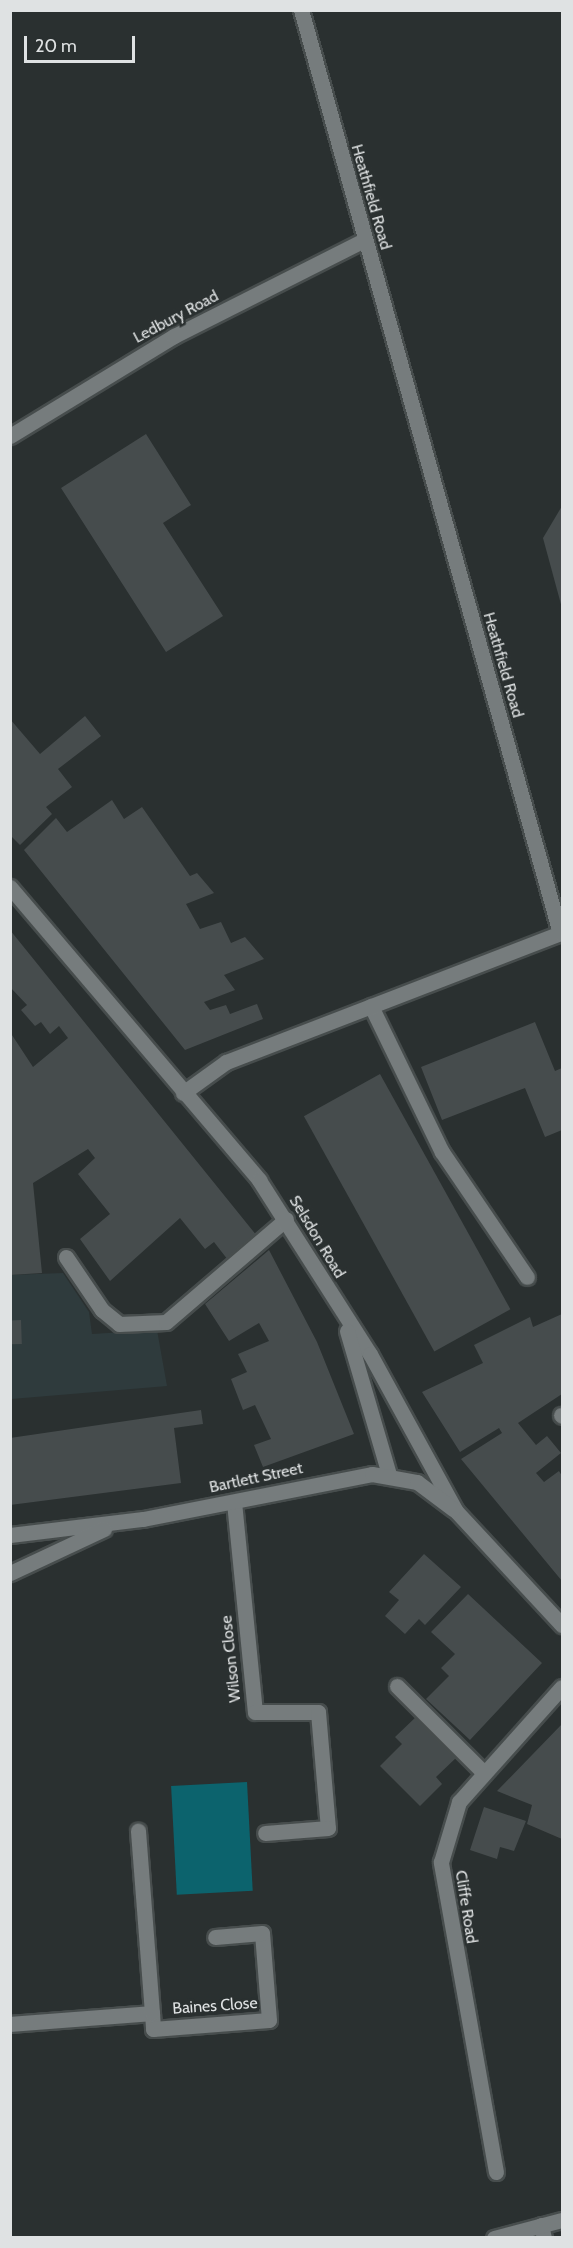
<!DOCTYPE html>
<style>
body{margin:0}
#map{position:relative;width:573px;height:2248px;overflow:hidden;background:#2a3030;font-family:Cabin,sans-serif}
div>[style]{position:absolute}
.built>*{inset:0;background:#2f3b3d}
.green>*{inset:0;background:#0c636d;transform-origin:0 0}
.building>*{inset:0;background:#464c4d;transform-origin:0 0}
.roads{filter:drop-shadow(2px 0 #474d4d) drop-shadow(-2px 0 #474d4d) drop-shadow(0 2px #474d4d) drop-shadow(0 -2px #474d4d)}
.lane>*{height:15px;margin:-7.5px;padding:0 7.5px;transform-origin:7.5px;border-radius:7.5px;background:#767c7d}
.street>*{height:15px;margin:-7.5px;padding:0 7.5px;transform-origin:7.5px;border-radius:7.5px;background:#767c7d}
.secondary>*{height:15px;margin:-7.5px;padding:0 7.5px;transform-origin:7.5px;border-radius:7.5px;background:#767c7d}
span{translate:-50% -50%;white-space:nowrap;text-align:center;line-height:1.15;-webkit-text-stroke:5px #2a3030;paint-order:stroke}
.street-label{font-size:16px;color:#dfe2e3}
.frame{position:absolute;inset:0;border:12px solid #dfe2e3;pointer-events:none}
.scale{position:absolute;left:24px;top:36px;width:111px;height:27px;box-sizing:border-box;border:3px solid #dfe2e3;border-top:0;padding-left:8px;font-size:18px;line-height:21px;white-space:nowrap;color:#dfe2e3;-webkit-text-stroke:4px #2a3030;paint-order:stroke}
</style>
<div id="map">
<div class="built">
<i style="clip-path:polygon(63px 1273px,89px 1312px,92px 1334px,157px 1330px,167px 1386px,11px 1399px,11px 1275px)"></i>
</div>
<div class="green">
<i style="left:247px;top:1782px;width:109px;height:76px;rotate:87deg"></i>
</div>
<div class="building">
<i style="clip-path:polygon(146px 434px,191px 505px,163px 523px,223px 616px,166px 652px,61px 488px)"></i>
<i style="clip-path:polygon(562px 506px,562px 608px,543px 538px)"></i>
<i style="clip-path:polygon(85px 716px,101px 736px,58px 769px,72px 787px,46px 807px,52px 814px,20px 845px,10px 835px,10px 719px,40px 754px)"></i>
<i style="clip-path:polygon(112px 800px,124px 819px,142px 807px,190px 876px,197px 873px,214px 893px,186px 904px,200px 929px,221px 922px,231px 943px,245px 937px,264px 959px,224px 975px,235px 990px,204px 1002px,210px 1010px,226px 1005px,230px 1014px,257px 1004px,263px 1019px,185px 1050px,24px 850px,56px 818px,67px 832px)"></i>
<i style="clip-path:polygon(10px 930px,257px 1236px,228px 1260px,214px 1242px,205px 1249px,180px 1218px,110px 1281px,80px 1239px,110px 1214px,78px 1174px,95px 1158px,88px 1149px,33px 1183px,42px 1273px,10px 1275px,10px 1032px,33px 1067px,68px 1038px,59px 1026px,50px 1034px,41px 1022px,35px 1026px,21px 1010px,27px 1005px,10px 987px)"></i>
<i style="clip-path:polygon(535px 1022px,555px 1071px,562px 1068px,562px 1130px,545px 1137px,525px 1088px,442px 1120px,421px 1067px)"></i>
<i style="left:380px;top:1074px;width:269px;height:87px;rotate:61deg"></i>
<i style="clip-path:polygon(269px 1250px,317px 1342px,354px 1434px,263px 1467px,254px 1445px,271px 1439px,255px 1405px,243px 1410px,231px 1379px,247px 1372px,238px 1354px,269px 1341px,259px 1323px,229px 1341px,205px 1304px)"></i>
<i style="clip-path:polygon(562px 1314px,562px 1394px,518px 1423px,536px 1445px,547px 1436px,561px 1453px,536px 1473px,544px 1482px,559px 1471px,562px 1476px,562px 1581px,461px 1459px,502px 1433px,499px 1428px,460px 1452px,422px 1392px,483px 1363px,474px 1345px,530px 1317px,533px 1327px)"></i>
<i style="left:21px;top:1320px;width:24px;height:11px;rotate:88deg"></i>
<i style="clip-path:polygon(201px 1410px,203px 1424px,174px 1428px,181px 1483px,10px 1505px,10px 1438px)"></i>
<i style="clip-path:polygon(424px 1554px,461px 1587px,425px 1625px,419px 1619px,405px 1634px,385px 1616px,399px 1600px,389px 1592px)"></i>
<i style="clip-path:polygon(468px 1594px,542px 1663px,470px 1740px,426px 1699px,449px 1676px,441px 1668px,455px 1654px,431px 1632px)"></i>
<i style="clip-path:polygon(418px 1715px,458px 1756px,436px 1777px,442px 1784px,420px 1806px,380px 1766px,402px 1744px,395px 1737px)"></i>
<i style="clip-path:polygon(562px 1724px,562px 1839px,527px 1824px,532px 1805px,497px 1791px)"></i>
<i style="clip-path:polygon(484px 1807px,526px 1821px,514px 1851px,500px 1847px,497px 1859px,470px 1850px)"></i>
</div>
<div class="roads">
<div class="lane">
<i style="left:371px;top:1006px;width:162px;rotate:64.1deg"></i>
<i style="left:442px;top:1152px;width:151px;rotate:55.8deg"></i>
<i style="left:66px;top:1257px;width:64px;rotate:55.8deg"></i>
<i style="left:102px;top:1310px;width:22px;rotate:39deg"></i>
<i style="left:119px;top:1324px;width:47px;rotate:-2.4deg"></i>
<i style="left:166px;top:1322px;width:158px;rotate:-40.6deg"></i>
<i style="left:561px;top:1415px;width:1px;rotate:45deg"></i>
<i style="left:397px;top:1686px;width:120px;rotate:45deg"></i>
<i style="left:541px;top:2225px;width:13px;rotate:77deg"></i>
</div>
<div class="street">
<i style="left:10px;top:436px;width:192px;rotate:-31.4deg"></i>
<i style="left:174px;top:336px;width:213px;rotate:-26.8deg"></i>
<i style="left:183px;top:1093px;width:53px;rotate:-35.8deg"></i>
<i style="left:226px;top:1062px;width:358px;rotate:-21.1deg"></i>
<i style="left:560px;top:933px;width:959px;rotate:-105.67deg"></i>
<i style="left:234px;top:1502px;width:211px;rotate:84.3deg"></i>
<i style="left:255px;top:1712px;width:63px"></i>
<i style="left:318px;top:1712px;width:116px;rotate:85.1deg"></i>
<i style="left:328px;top:1828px;width:63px;rotate:175.5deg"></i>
<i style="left:152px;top:2013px;width:16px;rotate:86deg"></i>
<i style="left:153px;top:2029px;width:116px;rotate:-4.4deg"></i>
<i style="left:269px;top:2020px;width:87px;rotate:-94.6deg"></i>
<i style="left:262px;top:1933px;width:47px;rotate:175.1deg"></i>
<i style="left:10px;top:2024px;width:142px;rotate:-4.4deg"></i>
<i style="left:152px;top:2013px;width:183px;rotate:-94.4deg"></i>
<i style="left:496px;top:2172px;width:315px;rotate:-100.1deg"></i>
<i style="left:441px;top:1862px;width:63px;rotate:-73.3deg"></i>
<i style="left:459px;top:1802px;width:154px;rotate:-48.2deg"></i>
<i style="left:494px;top:2238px;width:70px;rotate:-14.8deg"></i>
</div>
<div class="secondary">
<i style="left:10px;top:887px;width:385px;rotate:49.6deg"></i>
<i style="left:259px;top:1180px;width:206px;rotate:57.5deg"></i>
<i style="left:370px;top:1354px;width:179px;rotate:61.3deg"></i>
<i style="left:456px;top:1511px;width:156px;rotate:47.1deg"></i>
<i style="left:347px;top:1331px;width:150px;rotate:73.7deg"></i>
<i style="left:10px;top:1535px;width:134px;rotate:-6.9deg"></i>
<i style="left:143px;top:1519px;width:233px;rotate:-11.1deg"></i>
<i style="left:372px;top:1474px;width:46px;rotate:10.1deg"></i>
<i style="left:417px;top:1482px;width:45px;rotate:36.9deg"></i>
<i style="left:10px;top:1573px;width:104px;rotate:-25.1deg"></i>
</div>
</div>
<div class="street-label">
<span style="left:371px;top:197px;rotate:74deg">Heathfield Road</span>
<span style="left:176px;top:317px;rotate:-28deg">Ledbury Road</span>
<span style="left:503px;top:665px;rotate:74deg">Heathfield Road</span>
<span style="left:317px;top:1237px;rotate:59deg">Selsdon Road</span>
<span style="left:256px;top:1478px;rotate:-12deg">Bartlett Street</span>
<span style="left:231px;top:1659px;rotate:-96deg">Wilson Close</span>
<span style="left:466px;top:1907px;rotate:81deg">Cliffe Road</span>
<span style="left:215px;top:2006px;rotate:-4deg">Baines Close</span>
</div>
<div class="frame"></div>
<div class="scale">20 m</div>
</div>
